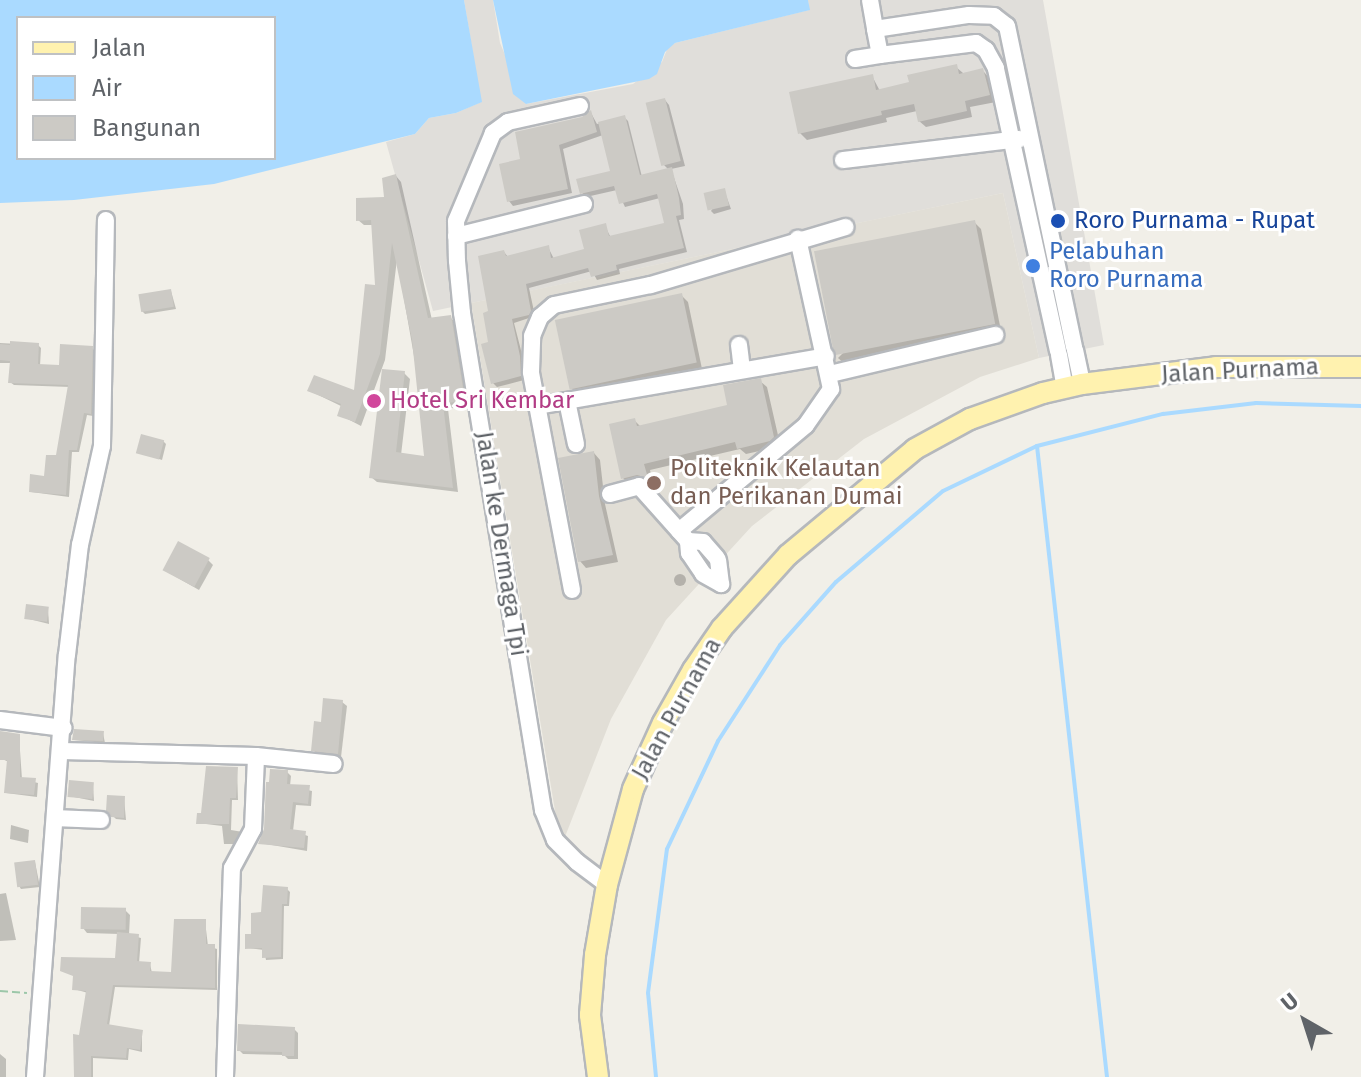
<!DOCTYPE html>
<style>
body{margin:0}
#map{position:relative;width:1361px;height:1077px;overflow:hidden;background:#f1efe8;font-family:"Fira Sans",sans-serif}
div>[style]{position:absolute}
.industrial>*{inset:0;background:#e0deda}
.education>*{inset:0;background:#e1ded6}
.water>*{inset:0;background:#aadaff}
.shadow>*{inset:0;background:#0003}
.round{border-radius:50%}
.stream>*{height:4px;margin:-2px;padding:0 2px;transform-origin:2px;border-radius:2px;background:#aadaff}
.building>*{inset:0;background:#cccac5;transform-origin:0 0}
.path>*{height:2px;margin-top:-1px;transform-origin:0;background:repeating-linear-gradient(90deg,#9cc7a9 0 8px,transparent 0 12px)}
.roads{filter:drop-shadow(2px 0 #b5b8bc) drop-shadow(-2px 0 #b5b8bc) drop-shadow(0 2px #b5b8bc) drop-shadow(0 -2px #b5b8bc)}
.minor>*{height:16px;margin:-8px;padding:0 8px;transform-origin:8px;border-radius:8px;background:#fff}
.major>*{height:20px;margin:-10px;padding:0 10px;transform-origin:10px;border-radius:10px;background:#fff2af}
.dots>*{width:22px;height:22px;translate:-50% -50%;box-sizing:border-box;border:4px solid #fff;border-radius:50%}
span{translate:-50% -50%;white-space:nowrap;text-align:center;line-height:1.15;-webkit-text-stroke:6px #fff;paint-order:stroke}
.transit-label{font-size:24px;color:#164399}
.left{translate:0 -50%;text-align:left}
.shop-label{font-size:24px;color:#366cbe}
.street-label{font-size:24px;color:#5f6368}
.hotel-label{font-size:24px;color:#b23c85}
.education-label{font-size:24px;color:#785e54}
.legend{position:absolute;left:16px;top:16px;width:260px;height:144px;box-sizing:border-box;background:#fff;border:2px solid #bfc1c3;margin:0;padding:10px 14px;list-style:none;font-size:24px;color:#5f6368}
.legend li{display:flex;align-items:center;gap:16px;height:40px}
.legend b{width:40px;border:2px solid #bfc1c3}
.north{position:absolute;left:1265px;top:981px;width:80px;height:80px;-webkit-text-stroke:6px #fff;paint-order:stroke;rotate:321deg;font-size:22px;font-weight:700;line-height:32px;text-align:center;color:#5f6368}
.north::after{content:'';display:block;margin:auto;width:28px;height:36px;background:#5f6368;clip-path:polygon(50% 0,100% 100%,50% 72%,0 100%)}
</style>
<div id="map">
<div class="industrial">
<i style="clip-path:polygon(464px 0,493px 0,500px 43px,526px 104px,633px 84px,662px 62px,668px 47px,675px 43px,809px 10px,808px 0,1043px 0,1104px 345px,1039px 358px,1003px 193px,433px 311px,386px 142px,415px 134px,429px 118px,456px 113px,481px 102px)"></i>
</div>
<div class="education">
<i style="clip-path:polygon(1003px 193px,1039px 358px,980px 377px,864px 439px,752px 526px,666px 620px,611px 719px,561px 847px,471px 303px)"></i>
</div>
<div class="water">
<i style="clip-path:polygon(evenodd,0 0,464px 0,482px 102px,456px 113px,429px 118px,415px 134px,214px 184px,74px 200px,0 203px,0 0,274px 18px,274px 158px,18px 158px,18px 18px,274px 18px)"></i>
<i style="clip-path:polygon(493px 0,808px 0,810px 10px,675px 43px,665px 52px,657px 74px,649px 79px,526px 104px,513px 94px)"></i>
</div>
<div class="shadow">
<i style="clip-path:polygon(956px 67px,963px 73px,984px 72px,990px 79px,996px 102px,970px 107px,972px 117px,926px 127px,919px 121px,917px 111px,886px 118px,887px 122px,807px 140px,800px 133px,872px 76px,880px 91px,911px 84px)"></i>
<i style="clip-path:polygon(665px 100px,669px 105px,685px 166px,671px 169px,683px 204px,684px 219px,679px 220px,687px 252px,619px 269px,620px 274px,597px 280px,592px 271px,529px 288px,535px 316px,514px 323px,524px 362px,524px 380px,497px 387px,492px 382px,491px 313px,504px 252px,508px 257px,548px 247px,554px 259px,586px 251px,605px 226px,611px 238px,666px 224px,660px 198px,625px 207px,617px 190px,586px 197px,582px 193px,613px 172px,603px 135px,563px 149px,572px 193px,513px 206px,509px 201px,522px 161px,591px 113px,597px 124px,624px 117px,628px 121px,642px 177px,669px 170px,664px 165px)"></i>
<i style="clip-path:polygon(396px 176px,401px 182px,432px 320px,450px 317px,456px 323px,469px 405px,448px 409px,458px 492px,377px 482px,371px 477px,404px 373px,410px 379px,401px 455px,426px 458px,418px 379px,397px 259px,385px 360px,361px 426px,340px 415px,343px 407px,310px 391px,356px 392px,377px 287px,373px 225px,364px 225px,358px 220px,387px 199px)"></i>
<i style="clip-path:polygon(724px 190px,731px 209px,714px 214px,711px 211px)"></i>
<i style="clip-path:polygon(974px 222px,981px 229px,1001px 331px,845px 364px,838px 358px)"></i>
<i style="clip-path:polygon(171px 291px,176px 309px,145px 314px,142px 311px)"></i>
<i style="clip-path:polygon(681px 295px,688px 302px,702px 369px,578px 395px,571px 388px)"></i>
<i style="clip-path:polygon(0 343px,38px 345px,41px 348px,40px 366px,61px 367px,92px 348px,95px 351px,93px 416px,87px 415px,79px 452px,72px 452px,69px 497px,31px 492px,46px 478px,58px 458px,70px 387px,14px 385px,10px 382px,12px 363px,0 363px)"></i>
<i style="clip-path:polygon(760px 381px,767px 387px,780px 444px,777px 447px,746px 454px,740px 449px,650px 470px,653px 483px,645px 481px,630px 485px,623px 478px,611px 426px,634px 420px,642px 428px,730px 407px)"></i>
<i style="clip-path:polygon(163px 441px,166px 444px,162px 460px,138px 452px)"></i>
<i style="clip-path:polygon(594px 453px,600px 460px,605px 504px,618px 562px,586px 568px,580px 561px)"></i>
<i style="clip-path:polygon(208px 560px,213px 565px,199px 590px,164px 570px)"></i>
<i class="round" style="left:674px;top:574px;width:12px;height:12px"></i>
<i style="clip-path:polygon(48px 609px,49px 624px,25px 618px)"></i>
<i style="clip-path:polygon(342px 702px,347px 706px,341px 757px,317px 754px,313px 750px,322px 724px)"></i>
<i style="clip-path:polygon(103px 733px,105px 743px,74px 740px)"></i>
<i style="clip-path:polygon(19px 736px,22px 779px,38px 783px,37px 797px,6px 793px,9px 762px,2px 759px)"></i>
<i style="clip-path:polygon(237px 769px,238px 800px,232px 800px,231px 830px,243px 832px,236px 844px,224px 844px,222px 826px,198px 823px)"></i>
<i style="clip-path:polygon(287px 772px,291px 776px,290px 786px,312px 791px,311px 806px,296px 805px,293px 831px,308px 836px,307px 851px,260px 843px)"></i>
<i style="clip-path:polygon(93px 784px,94px 801px,69px 796px)"></i>
<i style="clip-path:polygon(124px 798px,126px 820px,116px 819px,113px 816px)"></i>
<i style="clip-path:polygon(11px 825px,29px 830px,28px 843px,10px 839px)"></i>
<i style="clip-path:polygon(35px 862px,40px 887px,21px 889px,19px 886px)"></i>
<i style="clip-path:polygon(287px 889px,290px 892px,289px 906px,284px 906px,283px 959px,266px 960px,264px 950px,247px 948px,263px 914px)"></i>
<i style="clip-path:polygon(6px 893px,16px 940px,0 941px,0 894px)"></i>
<i style="clip-path:polygon(125px 910px,130px 915px,129px 935px,141px 938px,139px 963px,150px 964px,152px 973px,173px 974px,205px 921px,208px 946px,217px 949px,217px 990px,115px 987px,109px 1026px,142px 1032px,142px 1052px,129px 1049px,128px 1060px,93px 1058px,93px 1077px,76px 1077px,88px 993px,74px 989px,117px 960px,119px 934px,87px 933px,83px 928px)"></i>
<i style="clip-path:polygon(294px 1029px,298px 1033px,298px 1059px,288px 1059px,284px 1055px,243px 1054px,239px 1050px)"></i>
<i style="clip-path:polygon(0 1054px,6px 1059px,6px 1077px,0 1077px)"></i>
</div>
<div class="stream">
<i style="left:1037px;top:446px;width:635px;rotate:83.67deg"></i>
<i style="left:656px;top:1077px;width:84px;rotate:-95.4deg"></i>
<i style="left:648px;top:993px;width:145px;rotate:-82.5deg"></i>
<i style="left:667px;top:849px;width:119px;rotate:-64.7deg"></i>
<i style="left:718px;top:741px;width:114px;rotate:-57.1deg"></i>
<i style="left:780px;top:645px;width:84px;rotate:-48.4deg"></i>
<i style="left:836px;top:582px;width:140px;rotate:-40.4deg"></i>
<i style="left:943px;top:491px;width:104px;rotate:-25.6deg"></i>
<i style="left:1037px;top:446px;width:130px;rotate:-14.3deg"></i>
<i style="left:1163px;top:414px;width:94px;rotate:-6.7deg"></i>
<i style="left:1256px;top:403px;width:105px;rotate:1.6deg"></i>
</div>
<div class="building">
<i style="clip-path:polygon(957px 64px,959px 74px,983px 68px,990px 95px,965px 101px,967px 111px,918px 122px,914px 104px,881px 111px,882px 115px,798px 134px,789px 92px,873px 74px,876px 90px,909px 82px,907px 75px)"></i>
<i style="left:665px;top:98px;width:65px;height:20px;rotate:76deg"></i>
<i style="clip-path:polygon(591px 110px,597px 132px,559px 145px,568px 189px,507px 202px,499px 164px,520px 159px,515px 132px,582px 117px)"></i>
<i style="clip-path:polygon(625px 115px,640px 175px,672px 167px,679px 198px,681px 215px,676px 216px,684px 248px,616px 265px,617px 270px,591px 277px,588px 268px,526px 284px,531px 311px,529px 315px,512px 319px,520px 356px,521px 376px,491px 384px,481px 344px,488px 342px,483px 313px,488px 311px,478px 256px,504px 250px,506px 256px,549px 245px,551px 258px,584px 249px,579px 230px,606px 223px,609px 236px,664px 223px,657px 194px,619px 204px,614px 186px,580px 194px,576px 179px,610px 171px,598px 122px)"></i>
<i style="clip-path:polygon(396px 174px,428px 318px,451px 315px,465px 400px,443px 404px,453px 488px,369px 478px,382px 369px,405px 371px,396px 452px,424px 456px,412px 340px,392px 243px,380px 354px,355px 422px,337px 416px,341px 404px,307px 391px,314px 375px,354px 390px,365px 284px,375px 285px,371px 220px,356px 221px,356px 198px,384px 197px,382px 178px)"></i>
<i style="left:725px;top:188px;width:18px;height:22px;rotate:77deg"></i>
<i style="left:975px;top:220px;width:106px;height:164px;rotate:79deg"></i>
<i style="left:171px;top:289px;width:18px;height:33px;rotate:81deg"></i>
<i style="left:682px;top:293px;width:71px;height:130px;rotate:78deg"></i>
<i style="clip-path:polygon(10px 341px,39px 343px,38px 364px,59px 365px,60px 344px,93px 346px,91px 414px,84px 413px,77px 450px,69px 450px,66px 495px,29px 492px,30px 474px,44px 476px,46px 455px,56px 455px,68px 385px,8px 383px,10px 361px,0 360px,0 344px,10px 345px)"></i>
<i style="clip-path:polygon(761px 378px,774px 437px,770px 441px,737px 449px,735px 442px,644px 464px,648px 478px,637px 475px,621px 479px,609px 424px,635px 418px,637px 426px,727px 405px,723px 385px)"></i>
<i style="left:141px;top:434px;width:24px;height:20px;rotate:15deg"></i>
<i style="clip-path:polygon(594px 451px,599px 496px,613px 555px,578px 562px,558px 458px)"></i>
<i style="left:178px;top:541px;width:36px;height:33px;rotate:28deg"></i>
<i style="left:26px;top:604px;width:23px;height:15px;rotate:7deg"></i>
<i style="clip-path:polygon(323px 698px,343px 700px,338px 754px,311px 751px,314px 721px,321px 722px)"></i>
<i style="clip-path:polygon(74px 729px,104px 731px,103px 741px,72px 740px)"></i>
<i style="clip-path:polygon(0 731px,20px 734px,20px 777px,36px 778px,34px 795px,4px 793px,7px 760px,0 760px)"></i>
<i style="clip-path:polygon(206px 766px,238px 767px,236px 798px,230px 798px,229px 824px,196px 824px,197px 813px,201px 813px)"></i>
<i style="clip-path:polygon(270px 769px,288px 770px,287px 784px,310px 785px,308px 804px,293px 802px,290px 829px,306px 831px,304px 848px,258px 844px,264px 829px,266px 782px,269px 782px)"></i>
<i style="left:69px;top:780px;width:25px;height:17px;rotate:5deg"></i>
<i style="clip-path:polygon(107px 795px,125px 796px,124px 818px,111px 817px,106px 811px)"></i>
<i style="left:35px;top:860px;width:25px;height:21px;rotate:83deg"></i>
<i style="clip-path:polygon(263px 885px,288px 887px,287px 904px,282px 904px,281px 957px,262px 958px,262px 948px,245px 949px,245px 934px,251px 934px,251px 913px,261px 912px)"></i>
<i style="left:81px;top:907px;width:45px;height:22px;rotate:1deg"></i>
<i style="clip-path:polygon(174px 919px,206px 919px,206px 944px,215px 944px,215px 988px,113px 985px,107px 1024px,143px 1030px,140px 1050px,127px 1048px,126px 1058px,91px 1056px,91px 1077px,74px 1077px,73px 1034px,79px 1035px,86px 991px,72px 990px,73px 976px,60px 971px,61px 957px,115px 958px,117px 932px,139px 934px,137px 961px,151px 962px,150px 971px,171px 972px)"></i>
<i style="clip-path:polygon(238px 1024px,295px 1027px,294px 1056px,282px 1056px,282px 1052px,237px 1051px)"></i>
</div>
<div class="path">
<i style="left:0;top:991px;width:27px;rotate:4deg"></i>
</div>
<div class="roads">
<div class="minor">
<i style="left:870px;top:0;width:29px;rotate:80deg"></i>
<i style="left:855px;top:59px;width:25px;rotate:-9deg"></i>
<i style="left:580px;top:106px;width:74px;rotate:167.5deg"></i>
<i style="left:508px;top:122px;width:19px;rotate:144deg"></i>
<i style="left:493px;top:133px;width:95px;rotate:112.8deg"></i>
<i style="left:456px;top:221px;width:40px;rotate:88.6deg"></i>
<i style="left:457px;top:261px;width:52px;rotate:84.5deg"></i>
<i style="left:462px;top:313px;width:504px;rotate:80.74deg"></i>
<i style="left:543px;top:810px;width:32px;rotate:68deg"></i>
<i style="left:555px;top:840px;width:31px;rotate:45deg"></i>
<i style="left:577px;top:862px;width:38px;rotate:37deg"></i>
<i style="left:843px;top:160px;width:178px;rotate:-6.8deg"></i>
<i style="left:456px;top:236px;width:132px;rotate:-14deg"></i>
<i style="left:739px;top:345px;width:25px;rotate:83deg"></i>
<i style="left:1075px;top:350px;width:35px;rotate:78deg"></i>
<i style="left:1058px;top:351px;width:290px;rotate:-102.4deg"></i>
<i style="left:996px;top:68px;width:21px;rotate:-119deg"></i>
<i style="left:986px;top:50px;width:12px;rotate:-145deg"></i>
<i style="left:976px;top:43px;width:97px;rotate:172.9deg"></i>
<i style="left:880px;top:55px;width:26px;rotate:-101deg"></i>
<i style="left:875px;top:29px;width:95px;rotate:-8.5deg"></i>
<i style="left:969px;top:15px;width:25px;rotate:2deg"></i>
<i style="left:994px;top:16px;width:16px;rotate:38deg"></i>
<i style="left:1007px;top:26px;width:328px;rotate:78.2deg"></i>
<i style="left:1059px;top:355px;width:34px;rotate:80deg"></i>
<i style="left:830px;top:374px;width:170px;rotate:-13.3deg"></i>
<i style="left:567px;top:401px;width:44px;rotate:78.2deg"></i>
<i style="left:537px;top:406px;width:293px;rotate:-9.8deg"></i>
<i style="left:610px;top:494px;width:30px;rotate:-15deg"></i>
<i style="left:639px;top:486px;width:74px;rotate:48.3deg"></i>
<i style="left:679px;top:531px;width:165px;rotate:-39.8deg"></i>
<i style="left:806px;top:425px;width:44px;rotate:-55.2deg"></i>
<i style="left:831px;top:389px;width:154px;rotate:-102.4deg"></i>
<i style="left:702px;top:572px;width:23px;rotate:-124deg"></i>
<i style="left:689px;top:553px;width:12px;rotate:-95deg"></i>
<i style="left:688px;top:541px;width:15px;rotate:4deg"></i>
<i style="left:703px;top:542px;width:21px;rotate:49deg"></i>
<i style="left:703px;top:574px;width:21px;rotate:29deg"></i>
<i style="left:721px;top:584px;width:24px;rotate:-97deg"></i>
<i style="left:572px;top:590px;width:222px;rotate:-100.7deg"></i>
<i style="left:531px;top:372px;width:36px;rotate:-88deg"></i>
<i style="left:532px;top:336px;width:21px;rotate:-67deg"></i>
<i style="left:540px;top:317px;width:18px;rotate:-41deg"></i>
<i style="left:554px;top:305px;width:99px;rotate:-11.7deg"></i>
<i style="left:651px;top:285px;width:203px;rotate:-16.6deg"></i>
<i style="left:0;top:720px;width:64px;rotate:7.2deg"></i>
<i style="left:62px;top:751px;width:194px;rotate:1.5deg"></i>
<i style="left:256px;top:756px;width:78px;rotate:5.9deg"></i>
<i style="left:56px;top:818px;width:45px;rotate:2.5deg"></i>
<i style="left:35px;top:1077px;width:423px;rotate:-85.7deg"></i>
<i style="left:67px;top:655px;width:111px;rotate:-83.3deg"></i>
<i style="left:80px;top:545px;width:101px;rotate:-77.5deg"></i>
<i style="left:102px;top:446px;width:226px;rotate:-89deg"></i>
<i style="left:225px;top:1077px;width:209px;rotate:-88.1deg"></i>
<i style="left:232px;top:868px;width:44px;rotate:-61.7deg"></i>
<i style="left:253px;top:829px;width:73px;rotate:-87.6deg"></i>
</div>
<div class="major">
<i style="left:598px;top:1077px;width:63px;rotate:-97.4deg"></i>
<i style="left:590px;top:1015px;width:60px;rotate:-85.2deg"></i>
<i style="left:595px;top:955px;width:71px;rotate:-80.3deg"></i>
<i style="left:607px;top:885px;width:99px;rotate:-74.8deg"></i>
<i style="left:633px;top:789px;width:72px;rotate:-65.6deg"></i>
<i style="left:663px;top:723px;width:61px;rotate:-60.5deg"></i>
<i style="left:693px;top:670px;width:51px;rotate:-55.4deg"></i>
<i style="left:722px;top:628px;width:98px;rotate:-47.9deg"></i>
<i style="left:788px;top:555px;width:165px;rotate:-39.8deg"></i>
<i style="left:915px;top:449px;width:63px;rotate:-28.6deg"></i>
<i style="left:970px;top:419px;width:77px;rotate:-19.6deg"></i>
<i style="left:1043px;top:393px;width:40px;rotate:-13deg"></i>
<i style="left:1082px;top:384px;width:135px;rotate:-7.2deg"></i>
<i style="left:1216px;top:367px;width:145px"></i>
</div>
</div>
<div class="dots">
<i style="left:1058px;top:221px;background:#1a4fb4"></i>
<i style="left:1033px;top:266px;background:#3f7fe0"></i>
<i style="left:374px;top:401px;background:#d1479c"></i>
<i style="left:654px;top:483px;background:#8d6e63"></i>
</div>
<div class="transit-label">
<span class="left" style="left:1074px;top:221px">Roro Purnama - Rupat</span>
</div>
<div class="shop-label">
<span class="left" style="left:1049px;top:266px">Pelabuhan<br>Roro Purnama</span>
</div>
<div class="street-label">
<span style="left:1240px;top:371px;rotate:-3deg">Jalan Purnama</span>
<span style="left:501px;top:544px;rotate:81deg">Jalan ke Dermaga Tpi</span>
<span style="left:677px;top:709px;rotate:-61deg">Jalan Purnama</span>
</div>
<div class="hotel-label">
<span class="left" style="left:390px;top:401px">Hotel Sri Kembar</span>
</div>
<div class="education-label">
<span class="left" style="left:670px;top:483px">Politeknik Kelautan<br>dan Perikanan Dumai</span>
</div>
<ul class="legend">
<li><b style="height:10px;background:#fff2af"></b>Jalan</li>
<li><b style="height:22px;background:#aadaff"></b>Air</li>
<li><b style="height:22px;background:#cccac5"></b>Bangunan</li>
</ul>
<div class="north">U</div>
</div>
